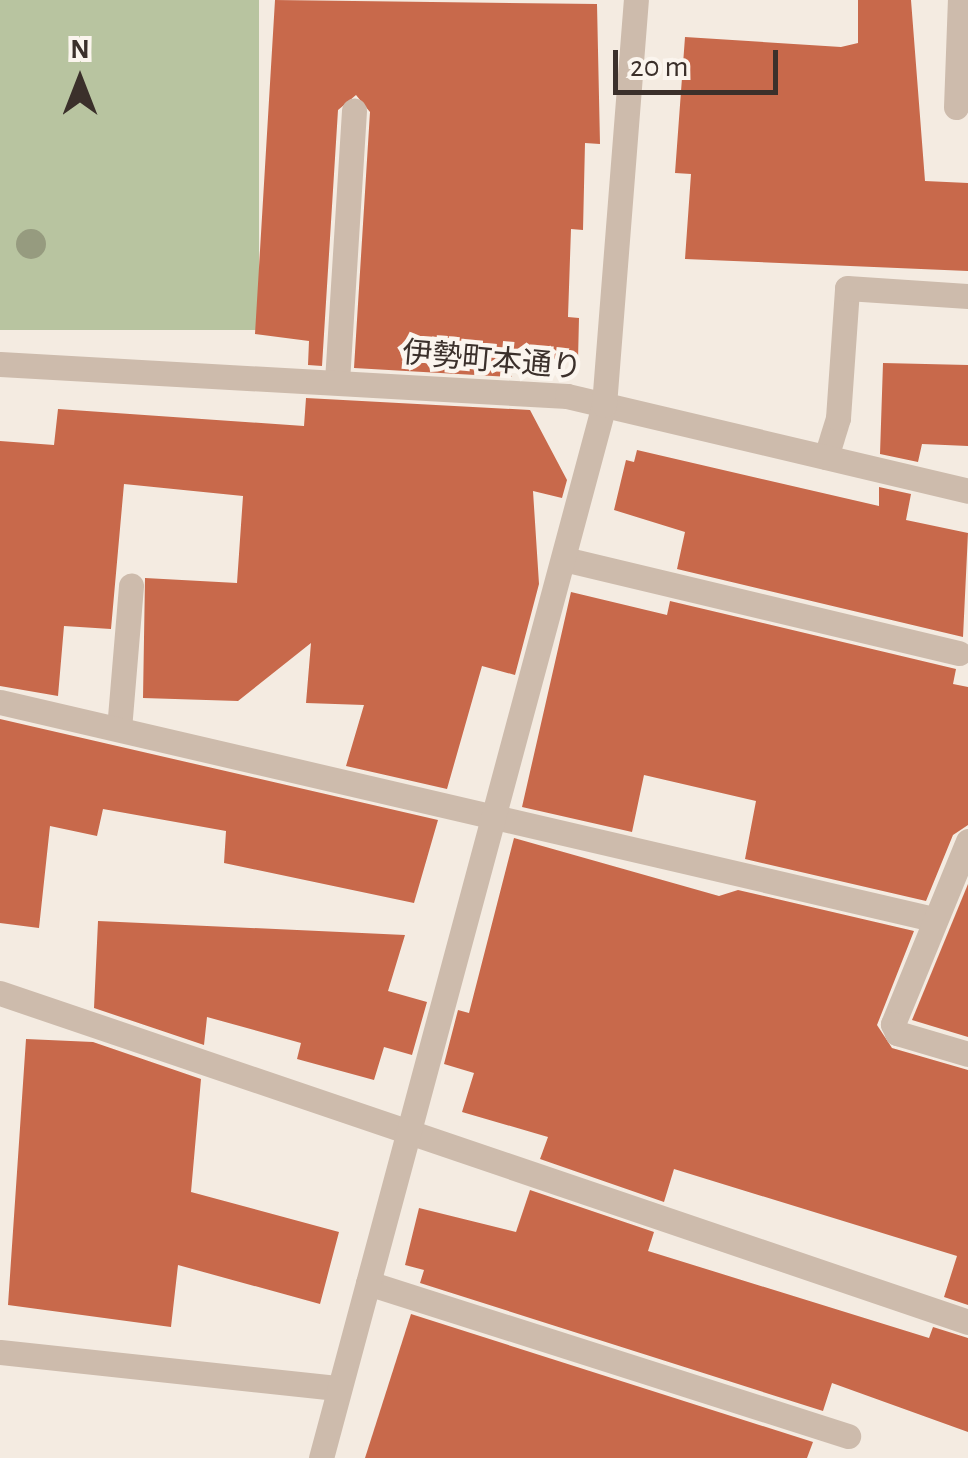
<!DOCTYPE html>
<meta charset="utf-8">
<style>
body{margin:0}
#map{position:relative;width:968px;height:1458px;overflow:hidden;background:#f4ebe1;font-family:"Alegreya Sans","Noto Sans JP",sans-serif}
div>[style]{position:absolute}
.green>*{inset:0;background:#b8c4a0;transform-origin:0 0}
.building>*{inset:0;background:#c8694b}
.lane>*{height:25px;margin:-12.5px;padding:0 12.5px;transform-origin:12.5px;border-radius:12.5px;background:#cdbbac}
.street>*{height:25px;margin:-12.5px;padding:0 12.5px;transform-origin:12.5px;border-radius:12.5px;background:#cdbbac}
.trees>*{width:30px;height:30px;margin:-15px;border-radius:50%;background:#969b7f}
span{translate:-50% -50%;white-space:nowrap;text-align:center;line-height:1.15;-webkit-text-stroke:9px #fbf5ee;paint-order:stroke}
.street-label{font-size:30px;color:#3b302b}
.north{position:absolute;left:30px;top:30px;width:100px;height:100px;-webkit-text-stroke:8px #fbf5ee;paint-order:stroke;rotate:0deg;font-size:28px;font-weight:700;line-height:40px;text-align:center;color:#3b302b}
.north::after{content:'';display:block;margin:auto;width:35px;height:45px;background:#3b302b;clip-path:polygon(50% 0,100% 100%,50% 72%,0 100%)}
.scale{position:absolute;left:613px;top:50px;width:165px;height:45px;box-sizing:border-box;border:5px solid #3b302b;border-top:0;padding-left:12px;font-size:30px;line-height:35px;white-space:nowrap;color:#3b302b;-webkit-text-stroke:8px #fbf5ee;paint-order:stroke}
</style>
<div id="map">
<div class="green">
<i style="left:0;top:0;width:259px;height:330px"></i>
</div>
<div class="building">
<i style="clip-path:polygon(275px 0,597px 4px,600px 144px,585px 143px,583px 230px,571px 229px,568px 317px,579px 318px,578px 360px,501px 356px,512px 377px,354px 368px,370px 112px,356px 95px,338px 110px,322px 366px,308px 365px,309px 341px,255px 334px)"></i>
<i style="clip-path:polygon(858px 0,911px 0,925px 181px,968px 183px,968px 271px,685px 259px,691px 174px,675px 173px,685px 37px,841px 47px,858px 43px)"></i>
<i style="clip-path:polygon(883px 363px,968px 365px,968px 446px,922px 444px,918px 462px,880px 454px)"></i>
<i style="clip-path:polygon(306px 398px,530px 410px,567px 480px,562px 498px,533px 491px,539px 584px,515px 675px,482px 666px,447px 789px,346px 766px,364px 705px,306px 703px,311px 643px,238px 701px,143px 698px,145px 578px,237px 583px,243px 496px,124px 484px,111px 629px,64px 626px,58px 696px,0 686px,0 441px,54px 445px,58px 409px,304px 426px)"></i>
<i style="clip-path:polygon(637px 450px,879px 506px,879px 487px,911px 494px,906px 520px,968px 533px,963px 637px,677px 569px,685px 532px,614px 510px,626px 460px,634px 462px)"></i>
<i style="clip-path:polygon(571px 592px,667px 615px,670px 601px,956px 669px,953px 684px,968px 687px,968px 825px,953px 835px,926px 901px,745px 859px,756px 801px,644px 775px,632px 832px,522px 807px)"></i>
<i style="clip-path:polygon(0 719px,438px 820px,414px 903px,224px 863px,226px 831px,103px 809px,97px 836px,50px 826px,39px 928px,0 923px)"></i>
<i style="clip-path:polygon(514px 838px,719px 896px,738px 890px,914px 931px,877px 1025px,892px 1048px,968px 1070px,968px 1305px,944px 1297px,957px 1256px,674px 1169px,664px 1202px,540px 1159px,548px 1137px,462px 1112px,474px 1073px,444px 1064px,458px 1010px,469px 1013px)"></i>
<i style="clip-path:polygon(968px 884px,968px 1037px,912px 1020px)"></i>
<i style="clip-path:polygon(98px 921px,405px 935px,388px 991px,427px 1002px,412px 1055px,384px 1047px,374px 1080px,297px 1059px,301px 1043px,207px 1017px,204px 1045px,94px 1008px)"></i>
<i style="clip-path:polygon(26px 1039px,93px 1042px,201px 1079px,191px 1192px,339px 1232px,320px 1304px,178px 1265px,171px 1327px,8px 1305px)"></i>
<i style="clip-path:polygon(530px 1190px,654px 1232px,648px 1251px,929px 1338px,933px 1327px,968px 1338px,968px 1432px,832px 1383px,823px 1411px,420px 1283px,424px 1270px,405px 1265px,419px 1208px,516px 1232px)"></i>
<i style="clip-path:polygon(411px 1314px,813px 1442px,807px 1458px,365px 1458px)"></i>
</div>
<div class="lane">
<i style="left:956px;top:107px;width:107px;rotate:-87.9deg"></i>
<i style="left:337px;top:381px;width:271px;rotate:-86.4deg"></i>
<i style="left:826px;top:457px;width:41px;rotate:-72.9deg"></i>
<i style="left:838px;top:418px;width:130px;rotate:-86deg"></i>
<i style="left:847px;top:288px;width:121px;rotate:3.8deg"></i>
<i style="left:564px;top:559px;width:406px;rotate:13.4deg"></i>
<i style="left:119px;top:729px;width:144px;rotate:-85.2deg"></i>
<i style="left:368px;top:1283px;width:504px;rotate:17.68deg"></i>
</div>
<div class="street">
<i style="left:0;top:364px;width:568px;rotate:3.23deg"></i>
<i style="left:567px;top:396px;width:412px;rotate:13.3deg"></i>
<i style="left:0;top:702px;width:958px;rotate:13.09deg"></i>
<i style="left:968px;top:841px;width:198px;rotate:112.3deg"></i>
<i style="left:893px;top:1024px;width:10px;rotate:66deg"></i>
<i style="left:897px;top:1033px;width:74px;rotate:16.5deg"></i>
<i style="left:0;top:993px;width:1022px;rotate:18.77deg"></i>
<i style="left:0;top:1352px;width:341px;rotate:6.1deg"></i>
<i style="left:321px;top:1458px;width:1090px;rotate:-74.96deg"></i>
<i style="left:604px;top:405px;width:406px;rotate:-85.5deg"></i>
</div>
<div class="trees">
<i style="left:31px;top:244px"></i>
</div>
<div class="street-label">
<span style="left:492px;top:361px;rotate:5deg">伊勢町本通り</span>
</div>
<div class="north">N</div>
<div class="scale">20 m</div>
</div>
